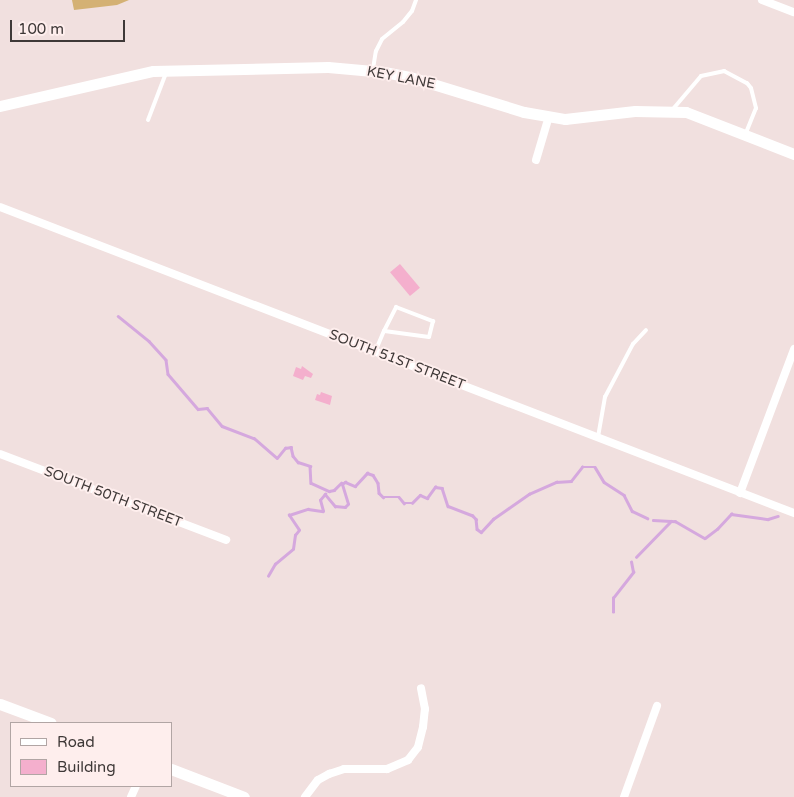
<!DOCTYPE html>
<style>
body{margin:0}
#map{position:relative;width:794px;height:797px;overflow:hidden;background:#f1e0df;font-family:"Varela Round",sans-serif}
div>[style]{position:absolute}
.forest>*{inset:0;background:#d4b174}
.stream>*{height:2.5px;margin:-1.25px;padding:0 1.25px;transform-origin:1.25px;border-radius:1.25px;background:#d5a8de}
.building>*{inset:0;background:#f4afcd;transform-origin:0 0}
.lane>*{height:4px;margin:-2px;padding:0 2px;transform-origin:2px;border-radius:2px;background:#fff}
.street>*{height:8px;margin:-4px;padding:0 4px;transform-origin:4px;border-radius:4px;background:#fff}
.secondary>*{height:11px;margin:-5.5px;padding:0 5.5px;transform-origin:5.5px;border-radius:5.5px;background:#fff}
span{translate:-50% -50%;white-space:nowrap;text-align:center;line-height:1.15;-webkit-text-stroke:4px #feeeed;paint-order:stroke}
.street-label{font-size:14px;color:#3e3837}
.legend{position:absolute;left:10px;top:722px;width:162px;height:65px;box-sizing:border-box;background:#feeeed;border:1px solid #b1a5a4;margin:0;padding:6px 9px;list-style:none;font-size:15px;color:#3e3837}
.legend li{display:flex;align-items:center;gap:10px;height:25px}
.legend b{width:25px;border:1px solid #b1a5a4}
.scale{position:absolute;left:10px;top:20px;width:115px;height:22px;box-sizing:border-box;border:2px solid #3e3837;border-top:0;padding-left:6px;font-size:15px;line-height:18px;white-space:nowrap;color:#3e3837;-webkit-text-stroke:4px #feeeed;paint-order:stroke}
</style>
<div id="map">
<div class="forest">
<i style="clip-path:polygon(72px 0,129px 0,117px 5px,74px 10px)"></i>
</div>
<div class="stream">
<i style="left:118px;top:316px;width:40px;rotate:39deg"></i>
<i style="left:149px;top:341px;width:25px;rotate:48deg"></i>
<i style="left:166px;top:360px;width:14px;rotate:82deg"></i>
<i style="left:168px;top:374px;width:46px;rotate:49.4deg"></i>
<i style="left:198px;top:409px;width:9px;rotate:-6deg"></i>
<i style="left:207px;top:408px;width:23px;rotate:50deg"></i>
<i style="left:222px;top:426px;width:34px;rotate:21deg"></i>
<i style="left:254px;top:438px;width:30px;rotate:41deg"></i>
<i style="left:277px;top:458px;width:13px;rotate:-51deg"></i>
<i style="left:285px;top:448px;width:6px;rotate:-9deg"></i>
<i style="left:291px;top:447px;width:9px;rotate:77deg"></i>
<i style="left:293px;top:456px;width:8px;rotate:50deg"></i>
<i style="left:298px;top:462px;width:13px;rotate:18deg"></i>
<i style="left:310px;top:466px;width:17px;rotate:87deg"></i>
<i style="left:311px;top:483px;width:20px;rotate:24deg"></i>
<i style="left:329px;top:491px;width:5px;rotate:-11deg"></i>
<i style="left:334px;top:490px;width:10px;rotate:-45deg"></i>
<i style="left:653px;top:520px;width:22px;rotate:3deg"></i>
<i style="left:675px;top:521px;width:34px;rotate:30deg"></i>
<i style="left:705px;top:538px;width:15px;rotate:-37deg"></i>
<i style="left:717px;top:529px;width:21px;rotate:-47deg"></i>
<i style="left:731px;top:514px;width:37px;rotate:8deg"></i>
<i style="left:768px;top:519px;width:10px;rotate:-17deg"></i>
<i style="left:636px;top:557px;width:50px;rotate:-45.8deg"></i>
<i style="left:268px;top:576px;width:14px;rotate:-60deg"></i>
<i style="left:275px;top:564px;width:23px;rotate:-40deg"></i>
<i style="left:293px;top:549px;width:14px;rotate:-82deg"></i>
<i style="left:295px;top:535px;width:6px;rotate:-51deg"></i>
<i style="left:299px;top:530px;width:18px;rotate:-124deg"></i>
<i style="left:289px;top:515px;width:20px;rotate:-18deg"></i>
<i style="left:308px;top:509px;width:15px;rotate:8deg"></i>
<i style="left:323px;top:511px;width:11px;rotate:-105deg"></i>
<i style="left:320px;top:500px;width:8px;rotate:-50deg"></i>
<i style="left:325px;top:494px;width:16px;rotate:50deg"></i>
<i style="left:335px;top:506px;width:10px;rotate:6deg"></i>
<i style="left:345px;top:507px;width:4px;rotate:-45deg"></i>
<i style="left:348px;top:504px;width:21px;rotate:-107deg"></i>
<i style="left:342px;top:484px;width:4px;rotate:-34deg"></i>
<i style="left:345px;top:482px;width:11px;rotate:22deg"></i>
<i style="left:355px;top:486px;width:18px;rotate:-47deg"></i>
<i style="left:367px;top:473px;width:6px;rotate:18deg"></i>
<i style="left:373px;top:475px;width:9px;rotate:58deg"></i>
<i style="left:378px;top:483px;width:10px;rotate:84deg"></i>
<i style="left:379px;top:493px;width:6px;rotate:45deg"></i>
<i style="left:383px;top:497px;width:16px"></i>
<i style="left:399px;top:497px;width:8px;rotate:50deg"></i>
<i style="left:404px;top:503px;width:8px"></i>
<i style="left:412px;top:503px;width:11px;rotate:-45deg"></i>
<i style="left:420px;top:495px;width:8px;rotate:23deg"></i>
<i style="left:427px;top:498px;width:14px;rotate:-54deg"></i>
<i style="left:435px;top:487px;width:7px;rotate:8deg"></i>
<i style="left:442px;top:488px;width:19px;rotate:72deg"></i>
<i style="left:448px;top:506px;width:26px;rotate:21deg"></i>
<i style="left:472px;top:515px;width:6px;rotate:45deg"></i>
<i style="left:476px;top:519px;width:10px;rotate:84deg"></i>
<i style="left:477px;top:529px;width:5px;rotate:37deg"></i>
<i style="left:481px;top:532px;width:18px;rotate:-47deg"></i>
<i style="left:493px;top:519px;width:44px;rotate:-34.8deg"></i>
<i style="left:529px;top:494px;width:30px;rotate:-24deg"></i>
<i style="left:556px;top:482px;width:15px;rotate:-4deg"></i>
<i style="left:571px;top:481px;width:18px;rotate:-52deg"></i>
<i style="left:582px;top:467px;width:13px"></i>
<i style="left:595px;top:467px;width:17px;rotate:59deg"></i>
<i style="left:604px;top:482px;width:24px;rotate:33deg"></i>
<i style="left:624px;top:495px;width:18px;rotate:63deg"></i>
<i style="left:632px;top:511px;width:17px;rotate:25deg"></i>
<i style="left:613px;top:612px;width:14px;rotate:-90deg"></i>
<i style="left:613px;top:598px;width:33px;rotate:-52deg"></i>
<i style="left:633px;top:572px;width:10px;rotate:-101deg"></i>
</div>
<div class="building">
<i style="left:400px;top:264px;width:31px;height:13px;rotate:50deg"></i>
<i style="clip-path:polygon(302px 366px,313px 374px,311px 378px,305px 376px,303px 380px,293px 376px,296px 367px,301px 369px)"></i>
<i style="clip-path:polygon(321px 392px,332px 396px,330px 405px,315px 400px,317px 394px,320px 395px)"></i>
</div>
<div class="lane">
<i style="left:373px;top:69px;width:18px;rotate:-81deg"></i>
<i style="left:376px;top:51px;width:13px;rotate:-63deg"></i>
<i style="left:382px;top:39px;width:27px;rotate:-39deg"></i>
<i style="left:403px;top:22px;width:14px;rotate:-51deg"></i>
<i style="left:412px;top:11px;width:12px;rotate:-70deg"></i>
<i style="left:673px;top:109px;width:43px;rotate:-49.7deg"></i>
<i style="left:701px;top:76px;width:24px;rotate:-12deg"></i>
<i style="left:724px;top:71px;width:26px;rotate:28deg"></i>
<i style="left:747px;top:83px;width:6px;rotate:51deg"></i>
<i style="left:751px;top:88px;width:21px;rotate:76deg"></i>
<i style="left:756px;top:108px;width:27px;rotate:112deg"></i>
<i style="left:148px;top:120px;width:50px;rotate:-69deg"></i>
<i style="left:375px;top:352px;width:23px;rotate:-67deg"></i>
<i style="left:384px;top:331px;width:27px;rotate:-63deg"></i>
<i style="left:396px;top:307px;width:40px;rotate:21deg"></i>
<i style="left:433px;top:321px;width:16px;rotate:104deg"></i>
<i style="left:429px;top:337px;width:45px;rotate:-172.4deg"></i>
<i style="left:598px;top:437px;width:41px;rotate:-80.1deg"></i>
<i style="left:605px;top:397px;width:60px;rotate:-62.2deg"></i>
<i style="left:633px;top:344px;width:19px;rotate:-47deg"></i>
</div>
<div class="street">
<i style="left:762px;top:0;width:34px;rotate:21deg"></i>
<i style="left:536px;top:160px;width:46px;rotate:-73.5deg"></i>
<i style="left:0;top:207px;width:851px;rotate:21.08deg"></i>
<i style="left:0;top:454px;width:242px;rotate:20.8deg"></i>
<i style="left:740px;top:493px;width:154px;rotate:-69.4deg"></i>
<i style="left:131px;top:797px;width:12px;rotate:-66deg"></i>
<i style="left:305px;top:797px;width:21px;rotate:-53deg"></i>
<i style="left:318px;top:780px;width:13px;rotate:-29deg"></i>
<i style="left:329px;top:774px;width:16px;rotate:-18deg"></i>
<i style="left:344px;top:769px;width:43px"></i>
<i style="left:387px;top:769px;width:23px;rotate:-23deg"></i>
<i style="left:408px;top:760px;width:16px;rotate:-52deg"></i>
<i style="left:418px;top:747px;width:21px;rotate:-76deg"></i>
<i style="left:423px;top:727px;width:18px;rotate:-84deg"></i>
<i style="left:425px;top:709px;width:21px;rotate:-101deg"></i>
<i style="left:624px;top:797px;width:97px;rotate:-70.1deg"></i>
</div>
<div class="secondary">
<i style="left:0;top:106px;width:157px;rotate:-12.9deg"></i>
<i style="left:153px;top:71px;width:175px;rotate:-1.3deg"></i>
<i style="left:328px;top:67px;width:56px;rotate:5.1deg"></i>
<i style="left:384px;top:72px;width:26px;rotate:11deg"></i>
<i style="left:410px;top:77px;width:119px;rotate:17.1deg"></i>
<i style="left:524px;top:112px;width:42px;rotate:9.7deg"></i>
<i style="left:565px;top:119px;width:70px;rotate:-6.5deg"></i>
<i style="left:635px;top:111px;width:51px;rotate:1.1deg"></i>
<i style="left:686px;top:112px;width:116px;rotate:21.3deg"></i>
<i style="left:0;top:704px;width:54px;rotate:20.4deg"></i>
<i style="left:171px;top:769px;width:78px;rotate:21deg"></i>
</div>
<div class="street-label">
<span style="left:401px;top:78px;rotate:11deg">KEY LANE</span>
<span style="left:397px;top:360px;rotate:21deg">SOUTH 51ST STREET</span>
<span style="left:113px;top:497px;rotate:21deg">SOUTH 50TH STREET</span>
</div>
<ul class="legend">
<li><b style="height:6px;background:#fff"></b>Road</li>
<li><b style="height:14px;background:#f4afcd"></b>Building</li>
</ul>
<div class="scale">100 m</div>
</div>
